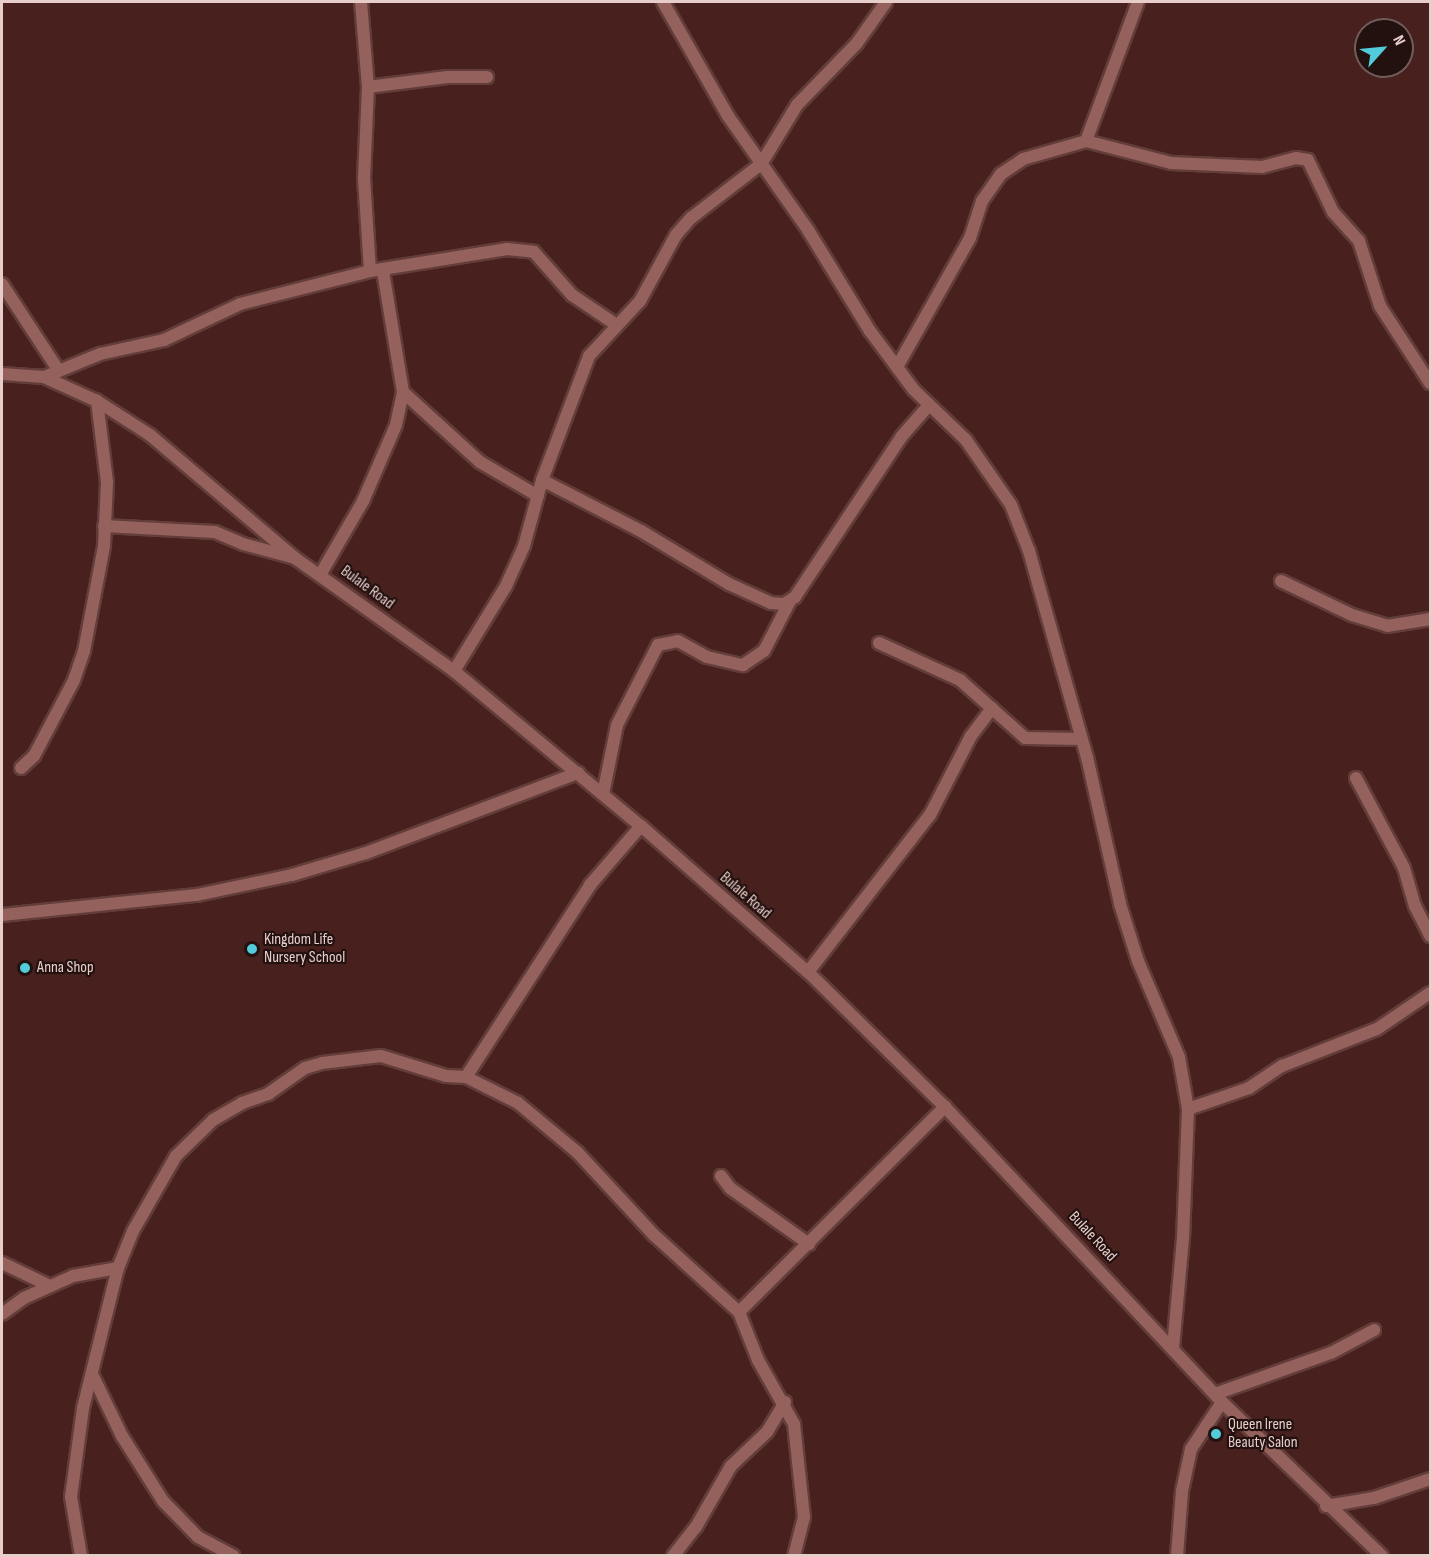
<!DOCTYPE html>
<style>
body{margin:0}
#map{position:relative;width:1432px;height:1557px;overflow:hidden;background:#48211e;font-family:"Sofia Sans Condensed",sans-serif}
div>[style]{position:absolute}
.roads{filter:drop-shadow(2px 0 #623d3a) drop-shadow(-2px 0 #623d3a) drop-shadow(0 2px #623d3a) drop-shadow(0 -2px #623d3a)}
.minor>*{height:12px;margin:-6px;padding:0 6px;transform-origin:6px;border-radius:6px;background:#95615c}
.tertiary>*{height:12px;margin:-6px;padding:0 6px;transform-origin:6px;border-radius:6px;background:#95615c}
.dots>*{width:16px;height:16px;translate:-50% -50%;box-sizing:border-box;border:3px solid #22110f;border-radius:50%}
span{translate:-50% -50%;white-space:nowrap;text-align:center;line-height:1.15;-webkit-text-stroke:4.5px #22110f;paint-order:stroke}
.street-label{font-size:16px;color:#e8cecb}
.poi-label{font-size:16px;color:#e8cecb}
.left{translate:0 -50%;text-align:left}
.frame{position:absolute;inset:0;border:3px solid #e8cecb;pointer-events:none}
.north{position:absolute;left:1354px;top:18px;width:60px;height:60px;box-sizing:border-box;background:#22110f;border:2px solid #715d5a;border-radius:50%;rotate:63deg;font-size:16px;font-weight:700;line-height:24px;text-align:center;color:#e8cecb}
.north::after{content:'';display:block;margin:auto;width:21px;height:27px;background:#52cbda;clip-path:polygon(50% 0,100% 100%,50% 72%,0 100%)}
</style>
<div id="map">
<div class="roads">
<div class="minor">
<i style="left:361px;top:2px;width:85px;rotate:85.3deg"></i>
<i style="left:368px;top:87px;width:91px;rotate:92.5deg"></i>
<i style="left:364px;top:178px;width:93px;rotate:86.3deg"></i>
<i style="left:663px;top:2px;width:131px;rotate:60.3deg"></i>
<i style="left:728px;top:116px;width:139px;rotate:54.9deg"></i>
<i style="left:808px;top:230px;width:119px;rotate:58.5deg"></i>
<i style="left:870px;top:331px;width:74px;rotate:53.3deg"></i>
<i style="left:914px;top:390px;width:72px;rotate:43.9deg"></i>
<i style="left:966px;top:440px;width:79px;rotate:55.3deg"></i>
<i style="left:1011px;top:505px;width:49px;rotate:68.6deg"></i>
<i style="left:1029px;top:551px;width:214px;rotate:74.3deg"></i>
<i style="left:1087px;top:757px;width:151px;rotate:77.3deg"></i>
<i style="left:1120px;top:904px;width:60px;rotate:72.5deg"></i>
<i style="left:1138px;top:961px;width:104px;rotate:66.9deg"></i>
<i style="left:1179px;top:1057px;width:53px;rotate:80.2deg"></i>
<i style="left:1188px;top:1109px;width:129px;rotate:92.2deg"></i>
<i style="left:1183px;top:1238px;width:110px;rotate:95.2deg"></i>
<i style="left:368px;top:87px;width:80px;rotate:-7.2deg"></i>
<i style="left:447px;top:77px;width:40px"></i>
<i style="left:1086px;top:141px;width:148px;rotate:-69.5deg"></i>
<i style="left:2px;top:284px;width:104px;rotate:56.8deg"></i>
<i style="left:897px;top:367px;width:148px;rotate:-60.5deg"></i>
<i style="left:970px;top:238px;width:39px;rotate:-72deg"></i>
<i style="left:982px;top:201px;width:33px;rotate:-55deg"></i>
<i style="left:1001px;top:174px;width:27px;rotate:-34deg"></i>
<i style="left:1023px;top:159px;width:66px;rotate:-15.9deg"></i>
<i style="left:1086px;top:141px;width:88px;rotate:14.5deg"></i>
<i style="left:1171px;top:163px;width:91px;rotate:2.5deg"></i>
<i style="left:1262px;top:167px;width:35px;rotate:-15deg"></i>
<i style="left:1296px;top:158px;width:12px;rotate:9deg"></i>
<i style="left:1308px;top:160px;width:58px;rotate:64.3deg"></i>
<i style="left:1333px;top:212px;width:39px;rotate:48deg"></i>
<i style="left:1359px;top:241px;width:68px;rotate:72.1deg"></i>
<i style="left:1380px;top:306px;width:92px;rotate:57deg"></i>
<i style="left:44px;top:377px;width:61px;rotate:-22.3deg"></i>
<i style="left:100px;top:354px;width:66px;rotate:-12.3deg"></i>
<i style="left:164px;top:340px;width:84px;rotate:-25.3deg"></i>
<i style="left:240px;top:304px;width:134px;rotate:-14.2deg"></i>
<i style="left:370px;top:271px;width:139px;rotate:-9.1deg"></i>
<i style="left:507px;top:249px;width:27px;rotate:6deg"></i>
<i style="left:534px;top:252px;width:57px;rotate:48.5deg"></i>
<i style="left:572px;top:295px;width:52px;rotate:34deg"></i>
<i style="left:403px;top:392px;width:104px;rotate:42.3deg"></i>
<i style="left:480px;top:462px;width:67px;rotate:30.4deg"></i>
<i style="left:542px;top:480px;width:111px;rotate:27.3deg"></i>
<i style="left:641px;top:531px;width:103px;rotate:31.1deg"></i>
<i style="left:729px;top:584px;width:46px;rotate:24.3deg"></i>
<i style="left:771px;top:603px;width:13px;rotate:4deg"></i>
<i style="left:784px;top:604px;width:13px;rotate:-32deg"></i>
<i style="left:795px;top:597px;width:193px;rotate:-56.4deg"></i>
<i style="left:902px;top:436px;width:41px;rotate:-48.9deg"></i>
<i style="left:104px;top:526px;width:111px;rotate:3.1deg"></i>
<i style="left:215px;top:532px;width:30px;rotate:23deg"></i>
<i style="left:243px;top:544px;width:54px;rotate:15.1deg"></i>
<i style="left:320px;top:575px;width:86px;rotate:-59.8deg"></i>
<i style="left:363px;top:501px;width:83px;rotate:-66.5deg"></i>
<i style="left:396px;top:425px;width:34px;rotate:-78deg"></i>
<i style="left:403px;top:392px;width:123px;rotate:-99.4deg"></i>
<i style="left:1281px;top:581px;width:79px;rotate:25.6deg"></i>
<i style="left:1352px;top:615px;width:37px;rotate:17deg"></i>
<i style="left:1387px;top:626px;width:44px;rotate:-9.2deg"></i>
<i style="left:879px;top:643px;width:89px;rotate:24.6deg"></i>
<i style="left:960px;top:680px;width:87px;rotate:41.7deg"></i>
<i style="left:1025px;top:738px;width:55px;rotate:1deg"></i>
<i style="left:454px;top:671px;width:100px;rotate:-58.5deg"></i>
<i style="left:506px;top:586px;width:44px;rotate:-65.8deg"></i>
<i style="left:524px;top:546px;width:68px;rotate:-74.7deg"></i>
<i style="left:542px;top:480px;width:133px;rotate:-69.2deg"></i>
<i style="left:589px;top:356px;width:75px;rotate:-47.2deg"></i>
<i style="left:640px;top:301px;width:75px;rotate:-61.4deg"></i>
<i style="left:676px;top:235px;width:23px;rotate:-49deg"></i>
<i style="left:691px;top:218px;width:88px;rotate:-37.6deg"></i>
<i style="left:761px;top:164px;width:69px;rotate:-58.6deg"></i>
<i style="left:797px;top:105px;width:86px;rotate:-45.9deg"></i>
<i style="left:857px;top:43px;width:50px;rotate:-54.7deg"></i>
<i style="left:21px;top:768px;width:18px;rotate:-43deg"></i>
<i style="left:34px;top:756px;width:86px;rotate:-62.2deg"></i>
<i style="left:74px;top:680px;width:31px;rotate:-71deg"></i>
<i style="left:84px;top:651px;width:107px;rotate:-79.2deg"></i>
<i style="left:104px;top:546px;width:64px;rotate:-87.3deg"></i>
<i style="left:107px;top:482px;width:82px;rotate:-97deg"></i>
<i style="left:1356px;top:778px;width:102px;rotate:61.9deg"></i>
<i style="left:1404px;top:868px;width:40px;rotate:74deg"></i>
<i style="left:1415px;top:906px;width:34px;rotate:63deg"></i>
<i style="left:603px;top:794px;width:70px;rotate:-78.5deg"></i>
<i style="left:617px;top:725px;width:90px;rotate:-62.9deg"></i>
<i style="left:658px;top:645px;width:20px;rotate:-11deg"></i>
<i style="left:678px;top:641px;width:33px;rotate:29deg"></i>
<i style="left:707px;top:657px;width:37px;rotate:13deg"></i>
<i style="left:743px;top:665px;width:25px;rotate:-34deg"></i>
<i style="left:764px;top:651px;width:56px;rotate:-62.5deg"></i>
<i style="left:2px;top:915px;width:196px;rotate:-5.9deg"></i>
<i style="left:197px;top:895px;width:97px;rotate:-11.9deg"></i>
<i style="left:292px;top:875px;width:77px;rotate:-16.6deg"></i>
<i style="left:366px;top:853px;width:227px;rotate:-20.7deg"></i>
<i style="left:808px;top:972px;width:199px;rotate:-52.2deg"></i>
<i style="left:930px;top:815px;width:89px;rotate:-62.6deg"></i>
<i style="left:971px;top:736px;width:35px;rotate:-53deg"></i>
<i style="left:466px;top:1077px;width:58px;rotate:26.6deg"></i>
<i style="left:518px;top:1103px;width:78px;rotate:39.8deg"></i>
<i style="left:578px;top:1153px;width:112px;rotate:47.2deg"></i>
<i style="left:654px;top:1235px;width:115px;rotate:42.2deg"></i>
<i style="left:739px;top:1312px;width:52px;rotate:68.4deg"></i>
<i style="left:758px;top:1360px;width:73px;rotate:60.6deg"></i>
<i style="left:794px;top:1424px;width:94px;rotate:83.9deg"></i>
<i style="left:804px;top:1517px;width:40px;rotate:104.4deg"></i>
<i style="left:1188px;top:1109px;width:65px;rotate:-19deg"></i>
<i style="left:1249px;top:1088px;width:40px;rotate:-34deg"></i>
<i style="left:1282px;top:1066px;width:102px;rotate:-21.3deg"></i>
<i style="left:1377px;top:1029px;width:64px;rotate:-34.2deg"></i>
<i style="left:721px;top:1176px;width:15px;rotate:53deg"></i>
<i style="left:730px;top:1188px;width:97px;rotate:35.3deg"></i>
<i style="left:2px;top:1263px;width:53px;rotate:25.6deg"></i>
<i style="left:739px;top:1312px;width:291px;rotate:-44.9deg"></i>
<i style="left:2px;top:1314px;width:27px;rotate:-36deg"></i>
<i style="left:24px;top:1298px;width:54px;rotate:-24.2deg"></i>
<i style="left:73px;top:1276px;width:46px;rotate:-10.1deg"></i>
<i style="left:93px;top:1376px;width:67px;rotate:64.2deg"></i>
<i style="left:122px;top:1436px;width:77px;rotate:57.8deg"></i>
<i style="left:163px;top:1501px;width:50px;rotate:45.8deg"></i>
<i style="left:198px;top:1537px;width:40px;rotate:28deg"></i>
<i style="left:1215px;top:1394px;width:123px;rotate:-19.5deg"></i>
<i style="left:1331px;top:1353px;width:49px;rotate:-28.1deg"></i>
<i style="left:1326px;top:1506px;width:49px;rotate:-9.5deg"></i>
<i style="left:1374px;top:1498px;width:59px;rotate:-18.7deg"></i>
<i style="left:81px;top:1556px;width:60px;rotate:-99.6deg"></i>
<i style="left:71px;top:1497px;width:90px;rotate:-82.3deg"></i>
<i style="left:83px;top:1408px;width:144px;rotate:-76deg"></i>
<i style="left:118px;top:1268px;width:40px;rotate:-68deg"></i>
<i style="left:133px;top:1231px;width:86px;rotate:-60.2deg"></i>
<i style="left:176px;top:1156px;width:52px;rotate:-44.2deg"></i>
<i style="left:213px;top:1120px;width:34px;rotate:-30deg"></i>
<i style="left:242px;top:1103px;width:28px;rotate:-19deg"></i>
<i style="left:268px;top:1094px;width:45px;rotate:-35.1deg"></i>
<i style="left:305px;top:1068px;width:18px;rotate:-16deg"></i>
<i style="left:322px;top:1063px;width:59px;rotate:-6.8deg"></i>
<i style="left:381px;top:1056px;width:68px;rotate:17.1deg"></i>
<i style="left:446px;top:1076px;width:20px;rotate:3deg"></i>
<i style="left:466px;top:1077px;width:229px;rotate:-57.1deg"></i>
<i style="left:590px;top:885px;width:78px;rotate:-49.2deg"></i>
<i style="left:673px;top:1556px;width:37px;rotate:-52deg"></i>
<i style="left:696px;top:1527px;width:70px;rotate:-60.2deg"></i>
<i style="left:731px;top:1466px;width:50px;rotate:-43.4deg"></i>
<i style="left:767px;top:1432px;width:35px;rotate:-59deg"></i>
<i style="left:1177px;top:1556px;width:65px;rotate:-85.6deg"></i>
<i style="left:1182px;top:1491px;width:43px;rotate:-77.9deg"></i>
<i style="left:1191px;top:1449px;width:56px;rotate:-56.6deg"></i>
</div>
<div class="tertiary">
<i style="left:2px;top:374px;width:42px;rotate:4.1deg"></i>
<i style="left:44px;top:377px;width:58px;rotate:24.4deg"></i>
<i style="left:97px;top:401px;width:63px;rotate:32.7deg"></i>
<i style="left:150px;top:435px;width:190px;rotate:40.3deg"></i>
<i style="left:295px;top:558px;width:195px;rotate:35.4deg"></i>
<i style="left:454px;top:671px;width:243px;rotate:39.7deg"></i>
<i style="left:641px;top:826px;width:222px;rotate:41.2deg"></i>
<i style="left:808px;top:972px;width:192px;rotate:44.6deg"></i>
<i style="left:945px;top:1107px;width:405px;rotate:46.8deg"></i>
<i style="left:1222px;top:1402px;width:222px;rotate:43.9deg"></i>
</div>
</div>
<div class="dots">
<i style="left:252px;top:949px;background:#52cbda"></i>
<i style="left:25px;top:968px;background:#52cbda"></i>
<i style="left:1216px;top:1434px;background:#52cbda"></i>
</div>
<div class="street-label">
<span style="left:367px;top:588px;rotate:36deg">Bulale Road</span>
<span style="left:745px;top:896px;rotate:41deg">Bulale Road</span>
<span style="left:1092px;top:1237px;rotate:47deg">Bulale Road</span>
</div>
<div class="poi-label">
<span class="left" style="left:264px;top:949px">Kingdom Life<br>Nursery School</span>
<span class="left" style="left:37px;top:968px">Anna Shop</span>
<span class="left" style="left:1228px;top:1434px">Queen Irene<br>Beauty Salon</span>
</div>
<div class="frame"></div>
<div class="north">N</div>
</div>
